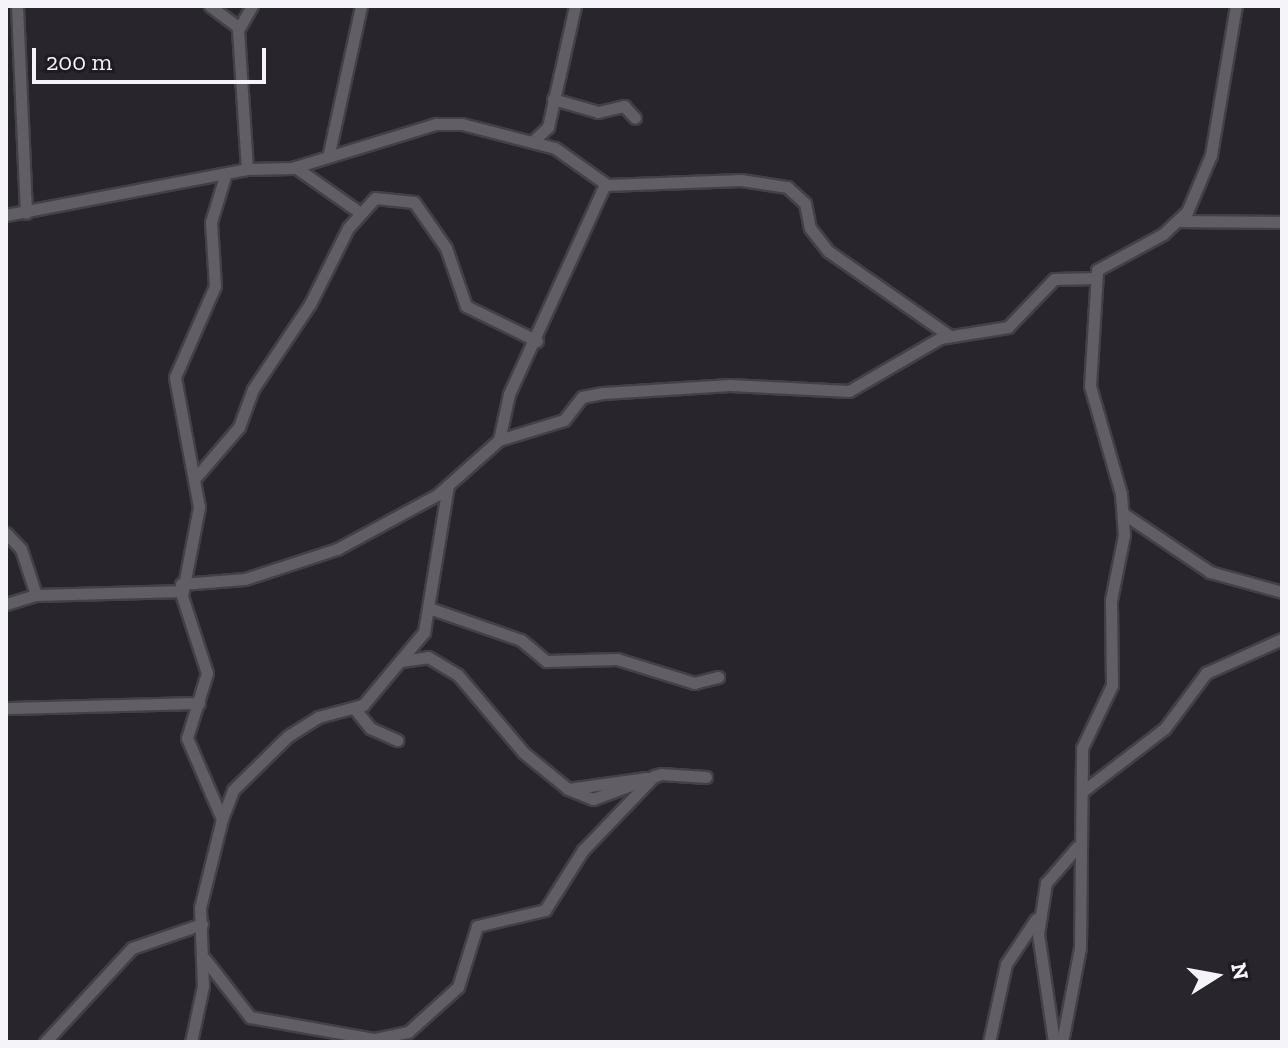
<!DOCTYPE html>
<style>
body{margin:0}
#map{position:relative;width:1288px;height:1048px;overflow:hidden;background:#28252c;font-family:"Zilla Slab",serif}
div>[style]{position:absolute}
.roads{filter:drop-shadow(2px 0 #424146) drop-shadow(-2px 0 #424146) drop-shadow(0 2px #424146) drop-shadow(0 -2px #424146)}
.minor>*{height:11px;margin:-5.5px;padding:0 5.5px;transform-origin:5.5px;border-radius:5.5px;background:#615e66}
span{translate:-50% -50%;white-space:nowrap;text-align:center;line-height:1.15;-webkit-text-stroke:8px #1e1c22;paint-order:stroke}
.frame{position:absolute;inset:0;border:8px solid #f5f4f8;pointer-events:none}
.north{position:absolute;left:1176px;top:936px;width:80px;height:80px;-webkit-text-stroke:6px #1e1c22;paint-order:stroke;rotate:79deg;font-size:22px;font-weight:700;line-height:32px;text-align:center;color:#f5f4f8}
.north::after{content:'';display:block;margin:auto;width:28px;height:36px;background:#f5f4f8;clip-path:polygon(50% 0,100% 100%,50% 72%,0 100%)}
.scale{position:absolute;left:32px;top:48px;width:234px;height:36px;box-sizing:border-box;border:4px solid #f5f4f8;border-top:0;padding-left:10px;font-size:24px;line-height:28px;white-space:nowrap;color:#f5f4f8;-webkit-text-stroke:6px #1e1c22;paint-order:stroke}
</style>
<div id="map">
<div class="roads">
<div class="minor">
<i style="left:17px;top:6px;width:207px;rotate:87.5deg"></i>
<i style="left:210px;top:6px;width:36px;rotate:37deg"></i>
<i style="left:553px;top:99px;width:47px;rotate:16.1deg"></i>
<i style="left:598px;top:112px;width:27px;rotate:-13deg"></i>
<i style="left:624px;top:106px;width:16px;rotate:47deg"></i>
<i style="left:533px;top:141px;width:21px;rotate:-43deg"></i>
<i style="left:548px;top:127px;width:124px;rotate:-77.4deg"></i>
<i style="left:329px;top:153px;width:150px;rotate:-77.7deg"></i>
<i style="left:295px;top:167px;width:78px;rotate:35.1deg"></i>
<i style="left:247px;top:169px;width:139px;rotate:-93.7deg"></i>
<i style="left:238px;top:30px;width:28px;rotate:-60deg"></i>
<i style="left:6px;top:215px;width:245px;rotate:-10.8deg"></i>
<i style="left:247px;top:169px;width:45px;rotate:-1.3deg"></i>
<i style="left:292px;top:168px;width:151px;rotate:-17deg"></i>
<i style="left:436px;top:124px;width:26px"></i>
<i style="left:462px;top:124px;width:96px;rotate:14.5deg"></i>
<i style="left:555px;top:148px;width:64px;rotate:35.4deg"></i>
<i style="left:607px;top:185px;width:134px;rotate:-2.1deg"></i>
<i style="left:741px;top:180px;width:47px;rotate:8.7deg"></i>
<i style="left:787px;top:187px;width:24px;rotate:42deg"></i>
<i style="left:805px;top:203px;width:25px;rotate:79deg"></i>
<i style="left:810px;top:228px;width:29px;rotate:52deg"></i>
<i style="left:828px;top:251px;width:149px;rotate:34.9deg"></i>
<i style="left:1181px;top:221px;width:101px;rotate:0.6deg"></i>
<i style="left:499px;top:440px;width:68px;rotate:-17.1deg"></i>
<i style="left:564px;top:420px;width:29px;rotate:-52deg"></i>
<i style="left:582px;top:397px;width:21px;rotate:-11deg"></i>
<i style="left:603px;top:393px;width:127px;rotate:-3.6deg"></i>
<i style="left:730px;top:385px;width:119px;rotate:2.9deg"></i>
<i style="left:849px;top:391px;width:105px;rotate:-30.2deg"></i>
<i style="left:940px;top:338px;width:69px;rotate:-9.2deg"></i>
<i style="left:1008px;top:327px;width:66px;rotate:-46.2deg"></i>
<i style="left:1054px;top:279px;width:42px;rotate:-1.4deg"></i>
<i style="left:197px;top:476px;width:65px;rotate:-49.4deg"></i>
<i style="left:239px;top:427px;width:40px;rotate:-69.8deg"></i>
<i style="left:253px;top:389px;width:102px;rotate:-56.2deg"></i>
<i style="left:310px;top:304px;width:85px;rotate:-63.4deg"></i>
<i style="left:348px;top:228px;width:40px;rotate:-48deg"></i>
<i style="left:375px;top:198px;width:39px;rotate:6deg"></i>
<i style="left:414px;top:202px;width:56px;rotate:55.2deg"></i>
<i style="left:446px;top:248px;width:61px;rotate:71deg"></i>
<i style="left:466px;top:306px;width:79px;rotate:26.2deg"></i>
<i style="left:1124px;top:514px;width:104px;rotate:34deg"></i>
<i style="left:1210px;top:572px;width:75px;rotate:15.5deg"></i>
<i style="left:6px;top:533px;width:22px;rotate:47deg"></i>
<i style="left:21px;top:549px;width:48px;rotate:71.9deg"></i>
<i style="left:181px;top:584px;width:64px;rotate:-4.5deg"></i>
<i style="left:245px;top:579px;width:97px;rotate:-18.1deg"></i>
<i style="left:337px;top:549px;width:114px;rotate:-28.4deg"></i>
<i style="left:437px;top:495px;width:83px;rotate:-41.6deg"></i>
<i style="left:499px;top:440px;width:47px;rotate:-77.7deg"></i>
<i style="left:509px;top:394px;width:231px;rotate:-65.4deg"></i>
<i style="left:6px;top:604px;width:31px;rotate:-17deg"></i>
<i style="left:36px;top:595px;width:146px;rotate:-1.6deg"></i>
<i style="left:429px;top:608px;width:97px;rotate:19.2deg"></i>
<i style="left:521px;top:640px;width:33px;rotate:40deg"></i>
<i style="left:546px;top:661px;width:71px;rotate:-1.6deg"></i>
<i style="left:617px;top:659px;width:81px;rotate:17.3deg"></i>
<i style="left:694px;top:683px;width:25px;rotate:-14deg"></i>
<i style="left:401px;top:661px;width:27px;rotate:-8deg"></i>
<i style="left:428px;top:657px;width:35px;rotate:31deg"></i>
<i style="left:458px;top:675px;width:102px;rotate:49.8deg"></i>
<i style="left:524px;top:753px;width:57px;rotate:39.3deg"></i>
<i style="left:568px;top:789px;width:27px;rotate:22deg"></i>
<i style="left:593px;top:799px;width:72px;rotate:-20.2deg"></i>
<i style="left:661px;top:774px;width:45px;rotate:3.8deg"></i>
<i style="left:6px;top:708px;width:193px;rotate:-1.5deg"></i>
<i style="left:354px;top:708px;width:26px;rotate:51deg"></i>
<i style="left:370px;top:728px;width:30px;rotate:24deg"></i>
<i style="left:568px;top:789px;width:79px;rotate:-8deg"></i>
<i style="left:1083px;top:791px;width:103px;rotate:-37.5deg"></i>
<i style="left:1165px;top:728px;width:69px;rotate:-53.3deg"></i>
<i style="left:1206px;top:673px;width:83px;rotate:-24.1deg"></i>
<i style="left:222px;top:819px;width:31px;rotate:-69deg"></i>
<i style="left:233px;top:790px;width:77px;rotate:-44.5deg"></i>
<i style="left:288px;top:736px;width:36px;rotate:-32deg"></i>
<i style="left:318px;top:717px;width:47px;rotate:-14.9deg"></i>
<i style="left:363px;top:705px;width:95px;rotate:-50.1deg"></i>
<i style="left:424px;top:632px;width:148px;rotate:-80.7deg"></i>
<i style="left:204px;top:958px;width:75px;rotate:52.1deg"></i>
<i style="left:250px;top:1017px;width:127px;rotate:10deg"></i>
<i style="left:375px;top:1039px;width:34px;rotate:-12deg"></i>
<i style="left:408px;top:1032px;width:67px;rotate:-42deg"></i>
<i style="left:458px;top:987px;width:64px;rotate:-72.7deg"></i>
<i style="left:477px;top:926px;width:70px;rotate:-13.2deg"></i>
<i style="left:545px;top:910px;width:71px;rotate:-57.7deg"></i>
<i style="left:583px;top:850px;width:103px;rotate:-46.2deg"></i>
<i style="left:45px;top:1042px;width:128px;rotate:-47.2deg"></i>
<i style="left:132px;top:948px;width:74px;rotate:-18.9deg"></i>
<i style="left:191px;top:1042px;width:57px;rotate:-77.9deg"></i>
<i style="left:203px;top:986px;width:78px;rotate:-92.2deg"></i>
<i style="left:200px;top:908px;width:92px;rotate:-76.1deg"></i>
<i style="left:222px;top:819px;width:88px;rotate:-113.4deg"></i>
<i style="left:187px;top:738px;width:68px;rotate:-72.9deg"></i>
<i style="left:207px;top:673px;width:81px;rotate:-108deg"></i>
<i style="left:182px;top:596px;width:91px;rotate:-79.2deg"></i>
<i style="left:199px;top:507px;width:132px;rotate:-100.5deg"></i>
<i style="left:175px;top:377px;width:99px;rotate:-66.3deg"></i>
<i style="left:215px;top:286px;width:64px;rotate:-93.6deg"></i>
<i style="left:211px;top:222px;width:48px;rotate:-73.1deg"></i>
<i style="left:989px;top:1042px;width:80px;rotate:-77.7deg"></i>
<i style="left:1006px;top:964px;width:54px;rotate:-56.3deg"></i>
<i style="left:1054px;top:1042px;width:109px;rotate:-98.4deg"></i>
<i style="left:1038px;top:934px;width:52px;rotate:-81.1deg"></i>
<i style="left:1046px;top:883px;width:48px;rotate:-49.3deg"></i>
<i style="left:1062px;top:1042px;width:96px;rotate:-79.2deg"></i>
<i style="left:1080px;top:948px;width:200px;rotate:-89.4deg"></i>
<i style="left:1082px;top:748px;width:70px;rotate:-64.5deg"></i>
<i style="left:1112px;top:685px;width:85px;rotate:-90.7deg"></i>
<i style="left:1111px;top:600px;width:66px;rotate:-78.7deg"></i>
<i style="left:1124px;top:535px;width:41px;rotate:-94.2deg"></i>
<i style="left:1121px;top:494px;width:112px;rotate:-106deg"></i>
<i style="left:1090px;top:386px;width:116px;rotate:-86.5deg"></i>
<i style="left:1097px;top:270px;width:75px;rotate:-28.6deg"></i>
<i style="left:1163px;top:234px;width:33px;rotate:-43deg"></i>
<i style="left:1187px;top:212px;width:62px;rotate:-67.2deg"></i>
<i style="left:1211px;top:155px;width:151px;rotate:-80.5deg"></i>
</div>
</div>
<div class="frame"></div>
<div class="north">N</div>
<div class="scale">200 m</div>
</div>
